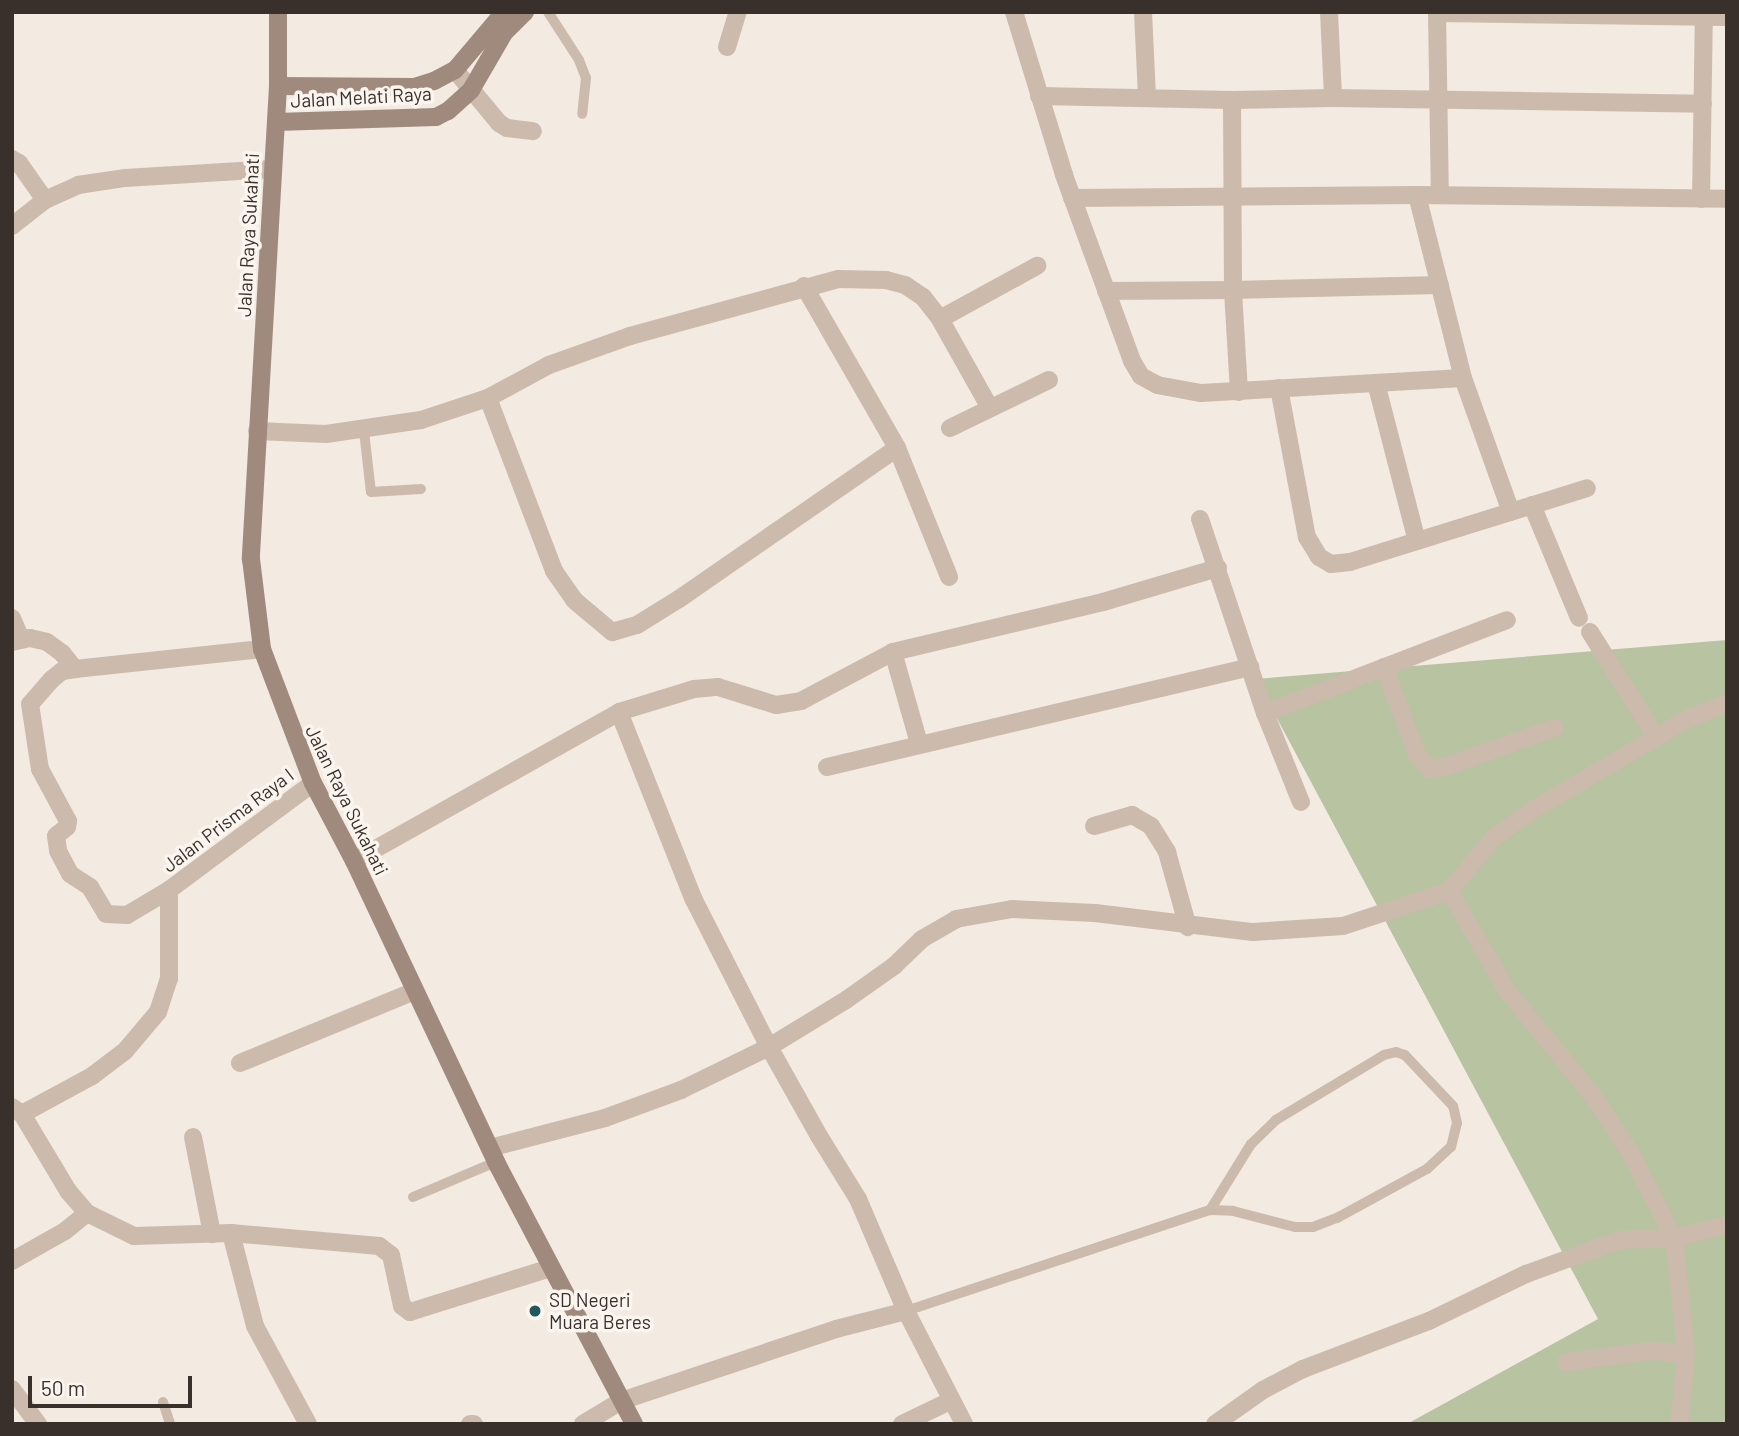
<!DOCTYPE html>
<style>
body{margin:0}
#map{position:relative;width:1739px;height:1436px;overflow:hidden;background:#f3eae1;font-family:Barlow,sans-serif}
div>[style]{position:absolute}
.green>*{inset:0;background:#b7c3a1}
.lane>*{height:10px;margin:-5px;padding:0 5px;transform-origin:5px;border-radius:5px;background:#ccbbac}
.street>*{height:18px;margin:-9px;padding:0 9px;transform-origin:9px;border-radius:9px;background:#ccbbac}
.secondary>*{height:18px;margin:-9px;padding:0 9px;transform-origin:9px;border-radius:9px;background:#a08a7e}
.dots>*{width:19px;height:19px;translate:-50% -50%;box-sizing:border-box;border:4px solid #faf5ee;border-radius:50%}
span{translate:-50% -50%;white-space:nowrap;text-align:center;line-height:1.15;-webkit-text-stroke:7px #faf5ee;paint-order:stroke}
.street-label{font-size:19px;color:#3a302b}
.poi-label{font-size:19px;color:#3a302b}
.left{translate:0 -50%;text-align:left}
.frame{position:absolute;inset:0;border:14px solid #3a302b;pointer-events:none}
.scale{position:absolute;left:28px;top:1376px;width:164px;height:32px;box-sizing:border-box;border:4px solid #3a302b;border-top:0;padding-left:9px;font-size:21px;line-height:24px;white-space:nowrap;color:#3a302b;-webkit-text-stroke:5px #faf5ee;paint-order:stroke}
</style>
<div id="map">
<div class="green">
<i style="clip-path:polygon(1727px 640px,1727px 1424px,1407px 1424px,1598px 1319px,1256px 679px)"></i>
</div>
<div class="lane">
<i style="left:548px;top:12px;width:57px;rotate:57.1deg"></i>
<i style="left:579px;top:60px;width:19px;rotate:69deg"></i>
<i style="left:586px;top:78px;width:36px;rotate:96deg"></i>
<i style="left:364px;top:431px;width:61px;rotate:83.5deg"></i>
<i style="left:371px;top:492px;width:50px;rotate:-3.4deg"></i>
<i style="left:413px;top:1197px;width:90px;rotate:-22.9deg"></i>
<i style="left:906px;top:1311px;width:320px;rotate:-18.4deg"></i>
<i style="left:1210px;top:1210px;width:23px;rotate:2deg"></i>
<i style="left:1233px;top:1211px;width:64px;rotate:14.5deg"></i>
<i style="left:1295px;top:1227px;width:18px"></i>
<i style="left:1313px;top:1227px;width:26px;rotate:-21deg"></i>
<i style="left:1337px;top:1218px;width:102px;rotate:-28.6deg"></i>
<i style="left:1427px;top:1169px;width:33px;rotate:-43deg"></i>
<i style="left:1451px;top:1147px;width:25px;rotate:-76deg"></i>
<i style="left:1457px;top:1123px;width:17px;rotate:-103deg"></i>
<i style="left:1453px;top:1106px;width:70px;rotate:-133.3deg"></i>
<i style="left:1405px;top:1055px;width:9px;rotate:-162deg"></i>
<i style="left:1396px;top:1052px;width:12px;rotate:166deg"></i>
<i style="left:1384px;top:1055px;width:126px;rotate:149deg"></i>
<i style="left:1276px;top:1120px;width:35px;rotate:136deg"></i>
<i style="left:1251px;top:1144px;width:78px;rotate:121.8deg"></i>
<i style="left:163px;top:1402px;width:23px;rotate:72deg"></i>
</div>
<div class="street">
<i style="left:1014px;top:12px;width:170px;rotate:72.9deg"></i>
<i style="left:1064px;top:175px;width:198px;rotate:69.9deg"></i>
<i style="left:1132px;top:361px;width:17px;rotate:59deg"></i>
<i style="left:1141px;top:376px;width:18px;rotate:29deg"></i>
<i style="left:1157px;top:385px;width:45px;rotate:10.3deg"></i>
<i style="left:1201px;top:393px;width:262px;rotate:-3.3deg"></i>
<i style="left:1143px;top:12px;width:85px;rotate:87.3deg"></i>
<i style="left:1329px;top:12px;width:86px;rotate:87.3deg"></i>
<i style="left:1437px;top:12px;width:183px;rotate:89.1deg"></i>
<i style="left:1437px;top:13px;width:290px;rotate:0.8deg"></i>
<i style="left:727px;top:47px;width:37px;rotate:-73deg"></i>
<i style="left:455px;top:70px;width:69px;rotate:50.3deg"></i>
<i style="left:499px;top:123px;width:9px;rotate:32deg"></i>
<i style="left:507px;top:128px;width:26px;rotate:7deg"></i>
<i style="left:1039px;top:96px;width:193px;rotate:1.2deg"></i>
<i style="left:12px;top:159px;width:8px;rotate:30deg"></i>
<i style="left:19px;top:163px;width:45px;rotate:54.9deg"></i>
<i style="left:1417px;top:195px;width:189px;rotate:75.9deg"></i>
<i style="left:1463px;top:378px;width:142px;rotate:70.3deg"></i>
<i style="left:1072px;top:198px;width:345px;rotate:-0.5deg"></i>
<i style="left:1417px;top:195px;width:310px;rotate:0.7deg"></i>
<i style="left:1701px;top:199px;width:187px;rotate:-89.1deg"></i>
<i style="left:12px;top:226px;width:42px;rotate:-38.2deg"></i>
<i style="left:45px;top:200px;width:36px;rotate:-24deg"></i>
<i style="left:78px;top:185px;width:48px;rotate:-8.5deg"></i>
<i style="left:125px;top:178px;width:148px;rotate:-3.5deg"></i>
<i style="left:804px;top:286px;width:187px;rotate:60.1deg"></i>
<i style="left:897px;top:448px;width:139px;rotate:68deg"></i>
<i style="left:1106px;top:291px;width:127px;rotate:-0.5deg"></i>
<i style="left:1233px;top:290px;width:190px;rotate:-90.3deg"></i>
<i style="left:1232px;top:100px;width:101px;rotate:-1.1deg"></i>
<i style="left:1333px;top:98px;width:370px;rotate:0.9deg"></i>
<i style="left:940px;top:319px;width:111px;rotate:-28.7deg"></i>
<i style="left:1376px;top:383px;width:163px;rotate:75.5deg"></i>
<i style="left:1279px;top:388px;width:152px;rotate:79.4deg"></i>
<i style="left:1307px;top:537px;width:23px;rotate:59deg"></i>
<i style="left:1319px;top:557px;width:14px;rotate:30deg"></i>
<i style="left:1331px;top:564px;width:19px;rotate:-6deg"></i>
<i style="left:1350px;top:562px;width:248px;rotate:-17.3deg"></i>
<i style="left:1239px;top:392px;width:102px;rotate:-93.4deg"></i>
<i style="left:1233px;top:290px;width:207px;rotate:-1.4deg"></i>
<i style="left:488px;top:398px;width:185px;rotate:69.1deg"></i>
<i style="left:554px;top:571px;width:35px;rotate:55deg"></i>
<i style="left:574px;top:600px;width:50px;rotate:40.1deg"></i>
<i style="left:612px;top:632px;width:26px;rotate:-16deg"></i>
<i style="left:637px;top:625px;width:49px;rotate:-31.8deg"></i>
<i style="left:679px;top:599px;width:265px;rotate:-34.7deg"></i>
<i style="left:950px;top:428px;width:110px;rotate:-25.9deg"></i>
<i style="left:257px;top:431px;width:69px;rotate:2.5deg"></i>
<i style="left:326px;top:434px;width:96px;rotate:-8.4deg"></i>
<i style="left:421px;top:420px;width:71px;rotate:-18.2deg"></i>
<i style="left:488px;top:398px;width:69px;rotate:-28.4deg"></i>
<i style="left:549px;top:365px;width:86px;rotate:-19.7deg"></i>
<i style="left:630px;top:336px;width:216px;rotate:-15.3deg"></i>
<i style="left:838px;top:279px;width:48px;rotate:1.2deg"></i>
<i style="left:886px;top:280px;width:20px;rotate:15deg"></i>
<i style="left:905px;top:285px;width:22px;rotate:34deg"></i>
<i style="left:923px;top:297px;width:28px;rotate:52deg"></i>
<i style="left:940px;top:319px;width:102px;rotate:60.7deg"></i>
<i style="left:1532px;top:505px;width:122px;rotate:67.4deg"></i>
<i style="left:1200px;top:519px;width:205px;rotate:71.5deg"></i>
<i style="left:1265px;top:713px;width:96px;rotate:68deg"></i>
<i style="left:12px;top:618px;width:23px;rotate:67deg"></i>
<i style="left:1590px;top:632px;width:124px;rotate:57.8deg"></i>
<i style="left:12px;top:642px;width:18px;rotate:-13deg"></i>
<i style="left:30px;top:638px;width:17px;rotate:13deg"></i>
<i style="left:47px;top:642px;width:19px;rotate:36deg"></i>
<i style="left:62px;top:653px;width:21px;rotate:51deg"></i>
<i style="left:75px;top:669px;width:188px;rotate:-6.1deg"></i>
<i style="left:893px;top:652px;width:95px;rotate:74.1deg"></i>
<i style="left:1384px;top:667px;width:96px;rotate:69.3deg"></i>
<i style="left:1418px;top:757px;width:17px;rotate:45deg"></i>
<i style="left:1430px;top:769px;width:17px;rotate:-10deg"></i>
<i style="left:1447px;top:766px;width:114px;rotate:-19.6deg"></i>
<i style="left:75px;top:669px;width:13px;rotate:171deg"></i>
<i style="left:62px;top:671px;width:13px;rotate:141deg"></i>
<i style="left:52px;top:679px;width:33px;rotate:131deg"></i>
<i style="left:30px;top:704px;width:66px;rotate:81.3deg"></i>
<i style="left:40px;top:769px;width:59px;rotate:61.7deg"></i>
<i style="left:68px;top:821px;width:6px;rotate:99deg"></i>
<i style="left:67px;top:827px;width:14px;rotate:141deg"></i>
<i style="left:56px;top:836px;width:15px;rotate:82deg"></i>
<i style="left:58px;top:851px;width:26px;rotate:62deg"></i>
<i style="left:70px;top:874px;width:24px;rotate:33deg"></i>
<i style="left:90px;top:887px;width:31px;rotate:59deg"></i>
<i style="left:106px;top:914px;width:21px;rotate:3deg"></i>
<i style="left:127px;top:915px;width:49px;rotate:-30.8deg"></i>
<i style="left:619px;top:712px;width:202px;rotate:68.3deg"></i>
<i style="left:694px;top:900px;width:165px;rotate:63deg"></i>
<i style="left:769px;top:1047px;width:102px;rotate:60.7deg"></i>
<i style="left:819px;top:1136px;width:74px;rotate:58.2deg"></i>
<i style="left:858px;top:1199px;width:122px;rotate:66.8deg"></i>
<i style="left:906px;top:1311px;width:127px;rotate:62.8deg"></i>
<i style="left:1265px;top:713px;width:259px;rotate:-21deg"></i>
<i style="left:827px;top:767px;width:435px;rotate:-13.3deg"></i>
<i style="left:1094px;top:826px;width:40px;rotate:-16deg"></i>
<i style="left:1132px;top:815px;width:22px;rotate:30deg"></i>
<i style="left:1151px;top:826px;width:31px;rotate:58deg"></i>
<i style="left:1167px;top:852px;width:78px;rotate:74.4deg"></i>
<i style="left:354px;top:861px;width:304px;rotate:-29.3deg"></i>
<i style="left:619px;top:712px;width:78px;rotate:-17deg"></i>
<i style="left:694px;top:689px;width:24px;rotate:-5deg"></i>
<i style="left:718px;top:687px;width:61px;rotate:17.2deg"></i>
<i style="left:776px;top:705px;width:25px;rotate:-9deg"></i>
<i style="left:801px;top:701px;width:104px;rotate:-28deg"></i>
<i style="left:893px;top:652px;width:216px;rotate:-13.4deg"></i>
<i style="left:1103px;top:602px;width:120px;rotate:-16.5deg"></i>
<i style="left:1449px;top:891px;width:117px;rotate:59.7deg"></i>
<i style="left:1508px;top:992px;width:134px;rotate:50.7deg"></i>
<i style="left:1593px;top:1096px;width:69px;rotate:56.8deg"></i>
<i style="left:1631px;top:1154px;width:94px;rotate:62.9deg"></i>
<i style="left:1674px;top:1238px;width:116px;rotate:84deg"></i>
<i style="left:1686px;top:1353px;width:71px;rotate:95.6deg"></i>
<i style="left:240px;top:1063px;width:189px;rotate:-22.4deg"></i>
<i style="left:12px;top:1107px;width:12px;rotate:35deg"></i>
<i style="left:22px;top:1114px;width:90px;rotate:59.1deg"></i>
<i style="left:68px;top:1191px;width:29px;rotate:49deg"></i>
<i style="left:87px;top:1213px;width:52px;rotate:26.1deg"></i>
<i style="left:134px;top:1236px;width:97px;rotate:-1.8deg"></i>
<i style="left:231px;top:1233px;width:149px;rotate:5deg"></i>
<i style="left:379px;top:1246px;width:15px;rotate:37deg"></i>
<i style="left:391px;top:1255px;width:52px;rotate:77.8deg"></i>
<i style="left:402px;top:1306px;width:10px;rotate:37deg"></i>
<i style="left:410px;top:1312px;width:147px;rotate:-17.4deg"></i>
<i style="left:22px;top:1114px;width:80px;rotate:-28.5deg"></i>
<i style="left:92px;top:1076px;width:41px;rotate:-37.1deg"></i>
<i style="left:125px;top:1051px;width:51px;rotate:-49.8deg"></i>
<i style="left:158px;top:1012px;width:35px;rotate:-72deg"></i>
<i style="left:169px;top:979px;width:89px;rotate:-90deg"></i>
<i style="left:169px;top:890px;width:179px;rotate:-36.6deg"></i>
<i style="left:193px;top:1137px;width:99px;rotate:78.9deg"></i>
<i style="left:490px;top:1148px;width:119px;rotate:-14.6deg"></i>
<i style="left:605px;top:1118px;width:81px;rotate:-20.2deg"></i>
<i style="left:681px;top:1090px;width:98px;rotate:-26deg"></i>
<i style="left:769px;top:1047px;width:90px;rotate:-31.4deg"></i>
<i style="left:846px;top:1000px;width:59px;rotate:-35.3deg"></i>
<i style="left:894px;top:966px;width:39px;rotate:-44deg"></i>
<i style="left:922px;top:939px;width:39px;rotate:-30deg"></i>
<i style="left:956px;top:919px;width:57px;rotate:-10.1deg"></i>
<i style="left:1012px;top:909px;width:83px;rotate:2.8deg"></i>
<i style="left:1095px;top:913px;width:159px;rotate:6.9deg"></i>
<i style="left:1253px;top:932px;width:90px;rotate:-3.8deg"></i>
<i style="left:1343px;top:926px;width:112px;rotate:-18.3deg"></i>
<i style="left:1449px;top:891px;width:70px;rotate:-50.2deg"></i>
<i style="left:1494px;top:837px;width:49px;rotate:-35deg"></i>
<i style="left:1534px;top:809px;width:178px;rotate:-30.5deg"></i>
<i style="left:1687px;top:719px;width:43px;rotate:-21.8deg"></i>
<i style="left:231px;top:1233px;width:96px;rotate:75.5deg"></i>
<i style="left:255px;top:1326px;width:111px;rotate:61.6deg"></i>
<i style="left:12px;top:1261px;width:61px;rotate:-29.5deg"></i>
<i style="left:65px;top:1231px;width:28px;rotate:-39deg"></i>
<i style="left:1566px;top:1362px;width:83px;rotate:-7.6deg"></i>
<i style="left:1648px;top:1351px;width:38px;rotate:3deg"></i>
<i style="left:12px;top:1389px;width:44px;rotate:53.4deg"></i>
<i style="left:470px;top:1424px;width:4px"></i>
<i style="left:583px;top:1424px;width:44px;rotate:-31.2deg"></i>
<i style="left:621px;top:1401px;width:227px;rotate:-18.5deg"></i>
<i style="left:836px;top:1329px;width:72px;rotate:-14.4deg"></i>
<i style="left:902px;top:1424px;width:53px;rotate:-25.6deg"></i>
<i style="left:1215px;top:1424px;width:59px;rotate:-35.3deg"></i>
<i style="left:1263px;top:1390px;width:45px;rotate:-27.7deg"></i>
<i style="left:1303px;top:1369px;width:135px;rotate:-20.9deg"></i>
<i style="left:1429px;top:1321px;width:108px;rotate:-25.9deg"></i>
<i style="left:1526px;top:1274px;width:99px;rotate:-20.1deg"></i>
<i style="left:1619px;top:1240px;width:55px;rotate:-2.1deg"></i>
<i style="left:1674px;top:1238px;width:55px;rotate:-13.8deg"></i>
</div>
<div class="secondary">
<i style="left:278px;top:12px;width:74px;rotate:90deg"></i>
<i style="left:278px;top:86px;width:474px;rotate:93.3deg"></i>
<i style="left:251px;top:559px;width:91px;rotate:83deg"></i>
<i style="left:262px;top:649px;width:143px;rotate:69.2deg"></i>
<i style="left:313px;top:783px;width:88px;rotate:62.3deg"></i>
<i style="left:354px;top:861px;width:333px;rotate:64.7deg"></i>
<i style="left:496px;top:1162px;width:296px;rotate:62.2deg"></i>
<i style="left:278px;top:86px;width:136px;rotate:0.4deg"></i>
<i style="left:414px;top:87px;width:21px;rotate:-17deg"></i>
<i style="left:434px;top:81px;width:24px;rotate:-28deg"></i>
<i style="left:455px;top:70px;width:76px;rotate:-49.8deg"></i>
<i style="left:276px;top:122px;width:160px;rotate:-1.8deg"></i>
<i style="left:436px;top:117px;width:13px;rotate:-27deg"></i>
<i style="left:448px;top:111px;width:31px;rotate:-42deg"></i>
<i style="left:471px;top:90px;width:66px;rotate:-59.9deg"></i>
<i style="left:504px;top:33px;width:30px;rotate:-45deg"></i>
</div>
<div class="dots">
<i style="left:535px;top:1311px;background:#21585c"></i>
</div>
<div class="street-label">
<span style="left:361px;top:97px;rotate:-3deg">Jalan Melati Raya</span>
<span style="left:248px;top:235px;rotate:-87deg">Jalan Raya Sukahati</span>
<span style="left:347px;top:800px;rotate:64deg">Jalan Raya Sukahati</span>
<span style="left:228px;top:820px;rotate:-37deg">Jalan Prisma Raya I</span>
</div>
<div class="poi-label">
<span class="left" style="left:549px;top:1311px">SD Negeri<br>Muara Beres</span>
</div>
<div class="frame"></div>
<div class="scale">50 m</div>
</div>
